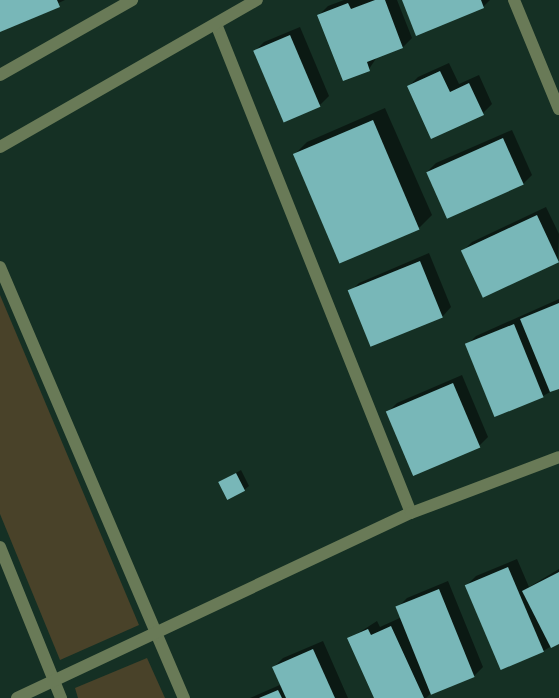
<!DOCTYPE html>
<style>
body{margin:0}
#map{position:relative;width:559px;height:698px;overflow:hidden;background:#153024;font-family:Rubik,sans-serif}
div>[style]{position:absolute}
.green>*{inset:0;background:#494229}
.shadow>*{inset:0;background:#0007}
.building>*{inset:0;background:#78b7b8;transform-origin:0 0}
.minor>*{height:12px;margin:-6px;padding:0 6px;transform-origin:6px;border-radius:6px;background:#697a57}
span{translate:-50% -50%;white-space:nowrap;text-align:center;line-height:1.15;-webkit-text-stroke:6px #0a1510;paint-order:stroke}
</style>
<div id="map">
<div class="green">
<i style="clip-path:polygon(0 295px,139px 625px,60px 660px,0 514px)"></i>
<i style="clip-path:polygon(147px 658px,165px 698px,78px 698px,75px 688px)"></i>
</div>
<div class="shadow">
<i style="clip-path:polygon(0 0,65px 0,0 30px)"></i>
<i style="clip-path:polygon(344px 0,397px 0,412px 38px,403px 47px,377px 57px,369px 69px,319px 15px,328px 6px)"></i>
<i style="clip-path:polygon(404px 0,490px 0,483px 7px)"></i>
<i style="clip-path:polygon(300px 27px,329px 96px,320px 105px,255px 51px,264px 42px)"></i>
<i style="clip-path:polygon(449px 63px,459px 84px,479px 75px,492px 104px,483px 113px,409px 86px,418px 77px)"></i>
<i style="clip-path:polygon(385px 108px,432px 215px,420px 227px,341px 261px,295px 154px,307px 142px)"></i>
<i style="clip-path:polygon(512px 130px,532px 175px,523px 184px,427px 172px,436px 163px)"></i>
<i style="clip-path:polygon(546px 207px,559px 234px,558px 261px,463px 251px,472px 242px)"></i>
<i style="clip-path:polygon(429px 253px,451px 307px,443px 316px,372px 345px,350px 292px,359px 283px)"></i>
<i style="clip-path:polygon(559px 299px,559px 387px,543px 396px,467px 345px,476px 336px)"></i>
<i style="clip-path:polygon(462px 375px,488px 437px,479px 446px,388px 412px,397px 403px)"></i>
<i style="clip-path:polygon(241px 470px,249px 486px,244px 490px,220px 482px)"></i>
<i style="clip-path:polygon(517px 559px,529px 587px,559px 569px,559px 642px,543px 651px,467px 585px,476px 576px)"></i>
<i style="clip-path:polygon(448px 581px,483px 667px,474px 676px,433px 691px,426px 698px,376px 698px,349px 639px,377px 621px,380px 627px,402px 617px,398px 607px,407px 598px)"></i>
<i style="clip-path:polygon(323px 641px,348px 698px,250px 698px,282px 684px,274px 667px,283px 658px)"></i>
</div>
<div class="building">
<i style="clip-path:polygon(0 0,57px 0,60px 7px,0 32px)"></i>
<i style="clip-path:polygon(375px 0,385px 0,403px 48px,367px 62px,370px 71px,343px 81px,317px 15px,348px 3px,351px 9px)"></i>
<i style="clip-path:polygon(402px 0,481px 0,484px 8px,416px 36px)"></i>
<i style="left:290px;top:35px;width:78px;height:40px;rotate:67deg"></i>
<i style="clip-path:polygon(440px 71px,450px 92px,469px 83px,484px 115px,431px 139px,407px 86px)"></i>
<i style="left:373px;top:120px;width:119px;height:87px;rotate:67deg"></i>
<i style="left:503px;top:138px;width:51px;height:84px;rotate:66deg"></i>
<i style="left:537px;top:215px;width:52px;height:84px;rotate:65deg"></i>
<i style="left:420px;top:261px;width:61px;height:78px;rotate:68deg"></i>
<i style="clip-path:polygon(559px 303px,559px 389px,550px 392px,520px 319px)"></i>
<i style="left:514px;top:324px;width:79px;height:53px;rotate:68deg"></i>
<i style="left:453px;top:383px;width:70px;height:73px;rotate:67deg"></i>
<i style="left:236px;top:473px;width:20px;height:20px;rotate:63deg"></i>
<i style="left:508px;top:567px;width:92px;height:47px;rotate:67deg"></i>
<i style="clip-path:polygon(559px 572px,559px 644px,551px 648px,522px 591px)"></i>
<i style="left:439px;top:589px;width:95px;height:47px;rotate:68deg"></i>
<i style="clip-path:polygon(391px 626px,424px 698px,374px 698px,347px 638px,368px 629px,371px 635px)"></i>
<i style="clip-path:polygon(313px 649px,335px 698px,286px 698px,272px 667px)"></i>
<i style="clip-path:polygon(278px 690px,282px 698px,259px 698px)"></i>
</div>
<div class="minor">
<i style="left:514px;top:0;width:118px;rotate:67.6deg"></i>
<i style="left:216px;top:24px;width:526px;rotate:68.26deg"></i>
<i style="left:0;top:75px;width:152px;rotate:-29.6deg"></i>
<i style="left:0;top:147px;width:296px;rotate:-29.8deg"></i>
<i style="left:0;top:267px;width:469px;rotate:66.9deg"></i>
<i style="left:0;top:547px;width:163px;rotate:68deg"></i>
<i style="left:17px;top:698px;width:435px;rotate:-25.2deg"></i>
<i style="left:411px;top:513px;width:158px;rotate:-20.7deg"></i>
</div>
</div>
